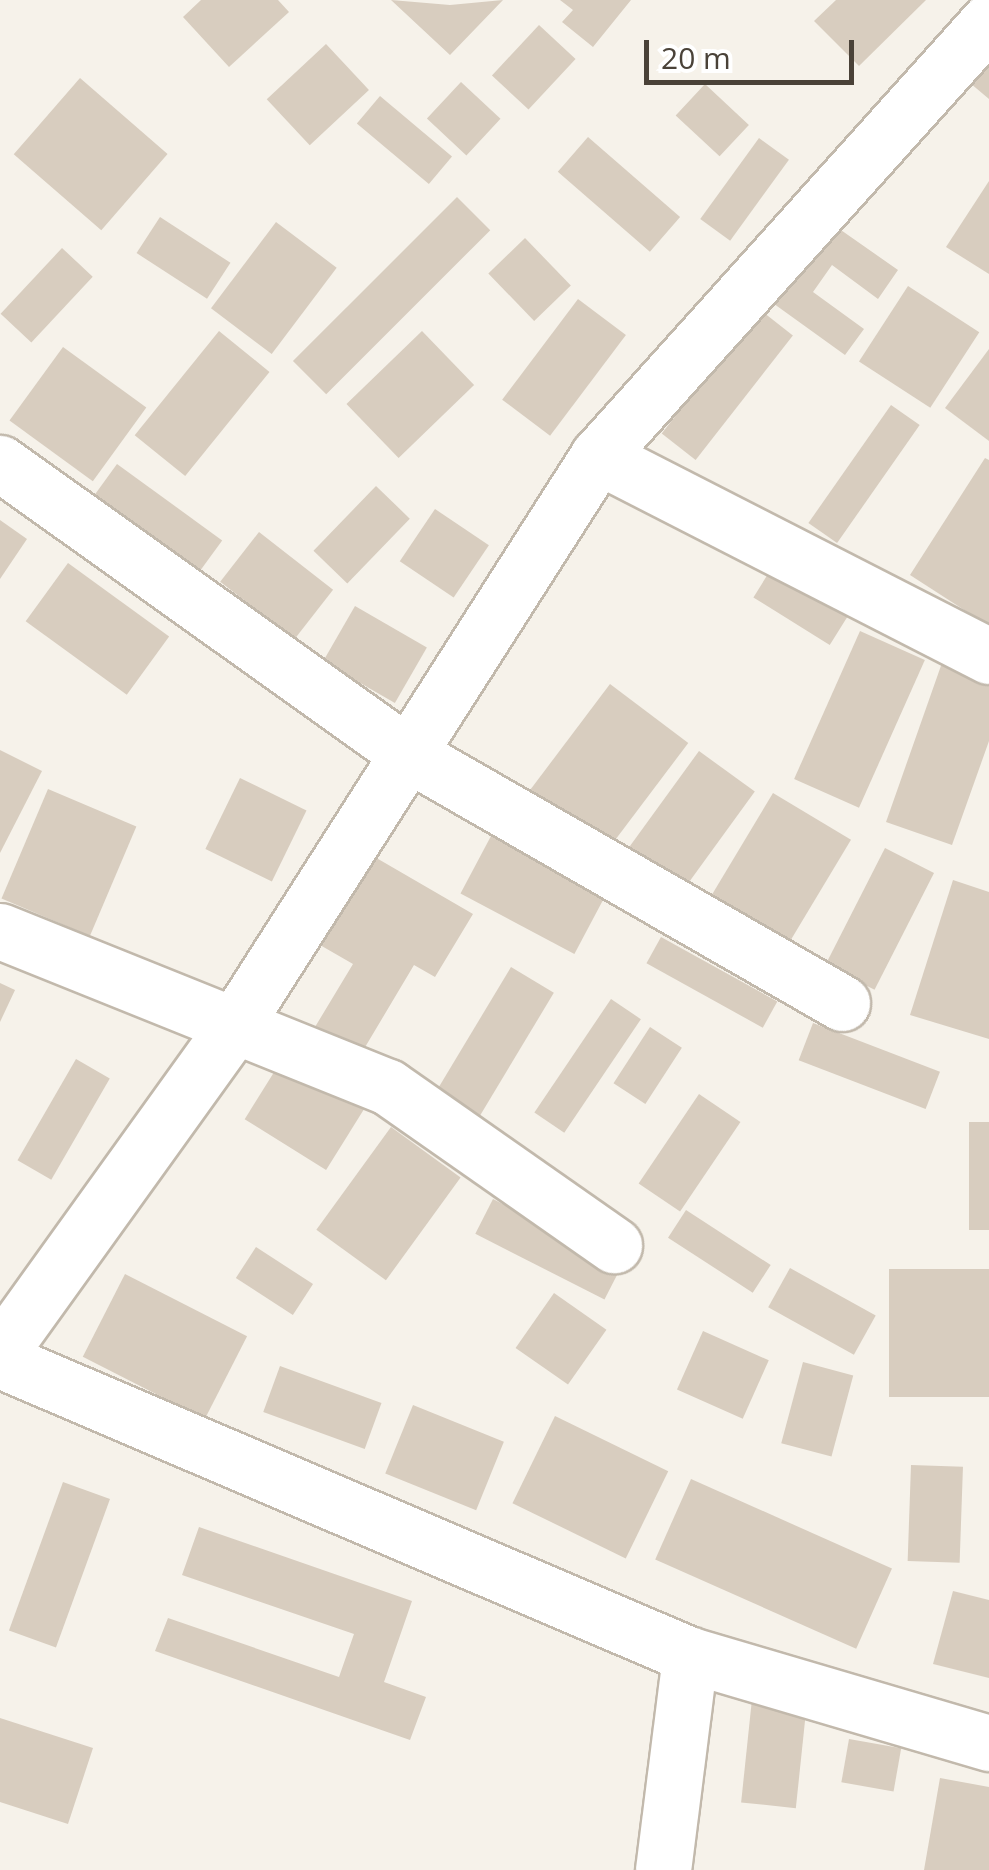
<!DOCTYPE html>
<style>
body{margin:0}
#map{position:relative;width:989px;height:1870px;overflow:hidden;background:#f6f2ea;font-family:"Open Sans",sans-serif}
div>[style]{position:absolute}
.building>*{inset:0;background:#d8cdbf;transform-origin:0 0}
.roads{filter:drop-shadow(2px 0 #c2b9ac) drop-shadow(-2px 0 #c2b9ac) drop-shadow(0 2px #c2b9ac) drop-shadow(0 -2px #c2b9ac)}
.minor>*{height:55px;margin:-27.5px;padding:0 27.5px;transform-origin:27.5px;border-radius:27.5px;background:#fff}
span{translate:-50% -50%;white-space:nowrap;text-align:center;line-height:1.15;-webkit-text-stroke:8px #fff;paint-order:stroke}
.scale{position:absolute;left:644px;top:40px;width:210px;height:45px;box-sizing:border-box;border:5px solid #4a4238;border-top:0;padding-left:12px;font-size:30px;line-height:35px;white-space:nowrap;color:#4a4238;-webkit-text-stroke:8px #fff;paint-order:stroke}
</style>
<div id="map">
<div class="building">
<i style="clip-path:polygon(201px 0,278px 0,289px 12px,229px 67px,183px 17px)"></i>
<i style="clip-path:polygon(391px 0,450px 5px,503px 0,450px 55px)"></i>
<i style="clip-path:polygon(560px 0,631px 0,593px 47px,562px 22px,573px 10px)"></i>
<i style="clip-path:polygon(836px 0,926px 0,859px 66px,814px 21px)"></i>
<i style="left:539px;top:25px;width:50px;height:69px;rotate:43deg"></i>
<i style="left:326px;top:44px;width:63px;height:81px;rotate:47deg"></i>
<i style="clip-path:polygon(989px 60px,989px 99px,970px 83px)"></i>
<i style="left:80px;top:78px;width:116px;height:101px;rotate:41deg"></i>
<i style="left:461px;top:82px;width:54px;height:50px;rotate:43deg"></i>
<i style="left:705px;top:84px;width:60px;height:43px;rotate:43deg"></i>
<i style="left:380px;top:96px;width:94px;height:36px;rotate:40deg"></i>
<i style="left:588px;top:137px;width:122px;height:46px;rotate:41deg"></i>
<i style="left:759px;top:138px;width:37px;height:100px;rotate:36deg"></i>
<i style="clip-path:polygon(989px 181px,989px 274px,946px 247px)"></i>
<i style="left:457px;top:197px;width:47px;height:232px;rotate:45deg"></i>
<i style="left:160px;top:217px;width:84px;height:43px;rotate:33deg"></i>
<i style="clip-path:polygon(828px 221px,898px 270px,878px 299px,832px 265px,813px 292px,864px 329px,845px 355px,770px 301px)"></i>
<i style="left:276px;top:222px;width:76px;height:108px;rotate:37deg"></i>
<i style="left:525px;top:238px;width:66px;height:51px;rotate:46deg"></i>
<i style="left:62px;top:248px;width:42px;height:90px;rotate:43deg"></i>
<i style="left:908px;top:286px;width:85px;height:90px;rotate:33deg"></i>
<i style="left:578px;top:299px;width:60px;height:126px;rotate:37deg"></i>
<i style="left:759px;top:309px;width:43px;height:158px;rotate:38deg"></i>
<i style="left:219px;top:331px;width:65px;height:134px;rotate:39deg"></i>
<i style="left:422px;top:331px;width:75px;height:105px;rotate:46deg"></i>
<i style="left:63px;top:347px;width:103px;height:91px;rotate:36deg"></i>
<i style="clip-path:polygon(989px 349px,989px 441px,945px 408px)"></i>
<i style="left:891px;top:405px;width:35px;height:144px;rotate:35deg"></i>
<i style="clip-path:polygon(985px 458px,989px 460px,989px 626px,910px 575px)"></i>
<i style="left:117px;top:464px;width:130px;height:45px;rotate:36deg"></i>
<i style="left:376px;top:486px;width:47px;height:90px;rotate:44deg"></i>
<i style="left:435px;top:509px;width:65px;height:63px;rotate:34deg"></i>
<i style="clip-path:polygon(0 520px,27px 539px,0 579px)"></i>
<i style="left:259px;top:532px;width:94px;height:63px;rotate:38deg"></i>
<i style="left:68px;top:563px;width:125px;height:72px;rotate:36deg"></i>
<i style="left:773px;top:566px;width:90px;height:37px;rotate:32deg"></i>
<i style="left:355px;top:606px;width:83px;height:64px;rotate:30deg"></i>
<i style="left:860px;top:631px;width:71px;height:162px;rotate:24deg"></i>
<i style="clip-path:polygon(943px 660px,989px 677px,989px 741px,952px 845px,886px 822px)"></i>
<i style="left:610px;top:684px;width:98px;height:145px;rotate:37deg"></i>
<i style="clip-path:polygon(0 750px,42px 771px,0 853px)"></i>
<i style="left:699px;top:751px;width:69px;height:135px;rotate:36deg"></i>
<i style="left:240px;top:778px;width:74px;height:79px;rotate:26deg"></i>
<i style="left:48px;top:789px;width:96px;height:119px;rotate:23deg"></i>
<i style="left:773px;top:793px;width:91px;height:135px;rotate:31deg"></i>
<i style="left:491px;top:836px;width:129px;height:65px;rotate:28deg"></i>
<i style="left:885px;top:848px;width:55px;height:131px;rotate:27deg"></i>
<i style="clip-path:polygon(373px 856px,473px 914px,435px 977px,414px 965px,361px 1054px,315px 1027px,353px 964px,320px 945px)"></i>
<i style="clip-path:polygon(953px 880px,989px 892px,989px 1039px,910px 1015px)"></i>
<i style="left:661px;top:937px;width:133px;height:30px;rotate:29deg"></i>
<i style="left:511px;top:967px;width:50px;height:145px;rotate:31deg"></i>
<i style="clip-path:polygon(0 983px,15px 990px,0 1022px)"></i>
<i style="left:611px;top:999px;width:36px;height:137px;rotate:34deg"></i>
<i style="left:813px;top:1023px;width:136px;height:40px;rotate:21deg"></i>
<i style="left:650px;top:1027px;width:38px;height:67px;rotate:33deg"></i>
<i style="left:286px;top:1053px;width:96px;height:78px;rotate:32deg"></i>
<i style="left:76px;top:1059px;width:39px;height:117px;rotate:30deg"></i>
<i style="left:699px;top:1094px;width:50px;height:108px;rotate:34deg"></i>
<i style="left:969px;top:1122px;width:20px;height:108px"></i>
<i style="left:391px;top:1127px;width:86px;height:127px;rotate:36deg"></i>
<i style="left:493px;top:1199px;width:145px;height:39px;rotate:27deg"></i>
<i style="left:686px;top:1210px;width:101px;height:33px;rotate:33deg"></i>
<i style="left:256px;top:1247px;width:68px;height:37px;rotate:33deg"></i>
<i style="left:790px;top:1268px;width:98px;height:45px;rotate:29deg"></i>
<i style="left:989px;top:1269px;width:128px;height:100px;rotate:90deg"></i>
<i style="left:125px;top:1274px;width:137px;height:93px;rotate:27deg"></i>
<i style="left:554px;top:1293px;width:64px;height:67px;rotate:35deg"></i>
<i style="left:703px;top:1331px;width:72px;height:64px;rotate:24deg"></i>
<i style="left:803px;top:1362px;width:52px;height:84px;rotate:15deg"></i>
<i style="left:280px;top:1366px;width:108px;height:49px;rotate:20deg"></i>
<i style="left:413px;top:1405px;width:98px;height:74px;rotate:22deg"></i>
<i style="left:555px;top:1416px;width:126px;height:97px;rotate:26deg"></i>
<i style="left:911px;top:1465px;width:52px;height:96px;rotate:2deg"></i>
<i style="left:691px;top:1479px;width:220px;height:88px;rotate:24deg"></i>
<i style="left:63px;top:1482px;width:50px;height:158px;rotate:20deg"></i>
<i style="clip-path:polygon(199px 1527px,412px 1601px,384px 1682px,426px 1697px,410px 1740px,155px 1651px,168px 1618px,339px 1677px,354px 1634px,182px 1575px)"></i>
<i style="clip-path:polygon(953px 1591px,989px 1600px,989px 1678px,933px 1664px)"></i>
<i style="left:752px;top:1699px;width:55px;height:104px;rotate:6deg"></i>
<i style="clip-path:polygon(0 1718px,93px 1748px,68px 1824px,0 1802px)"></i>
<i style="left:849px;top:1739px;width:53px;height:44px;rotate:10deg"></i>
<i style="clip-path:polygon(940px 1778px,989px 1787px,989px 1870px,924px 1870px)"></i>
</div>
<div class="roads">
<div class="minor">
<i style="left:598px;top:456px;width:439px;rotate:27.1deg"></i>
<i style="left:0;top:463px;width:498px;rotate:35.5deg"></i>
<i style="left:405px;top:752px;width:504px;rotate:29.87deg"></i>
<i style="left:0;top:931px;width:418px;rotate:21.9deg"></i>
<i style="left:388px;top:1087px;width:276px;rotate:35deg"></i>
<i style="left:0;top:1352px;width:401px;rotate:-54.3deg"></i>
<i style="left:234px;top:1026px;width:676px;rotate:-57.44deg"></i>
<i style="left:598px;top:456px;width:585px;rotate:-48.05deg"></i>
<i style="left:0;top:1360px;width:750px;rotate:23.15deg"></i>
<i style="left:690px;top:1655px;width:312px;rotate:16.4deg"></i>
<i style="left:663px;top:1870px;width:217px;rotate:-82.8deg"></i>
</div>
</div>
<div class="scale">20 m</div>
</div>
